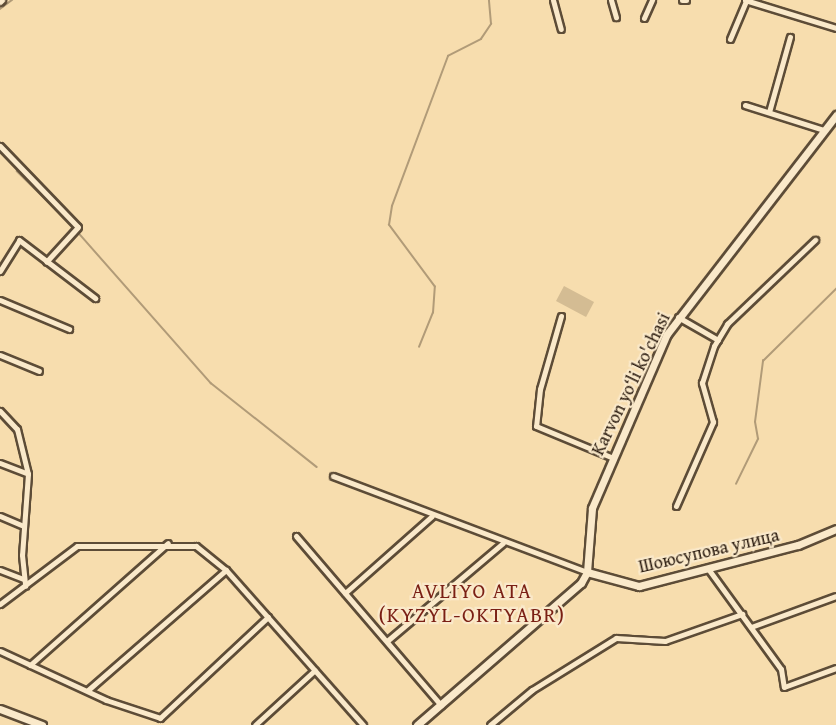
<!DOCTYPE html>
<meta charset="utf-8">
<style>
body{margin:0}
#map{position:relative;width:836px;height:725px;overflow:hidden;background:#f7ddae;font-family:"Gentium Book Plus",serif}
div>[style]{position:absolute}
.green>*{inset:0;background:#d4bc93;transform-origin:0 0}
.stream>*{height:1.5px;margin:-0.75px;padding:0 0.75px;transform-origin:0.75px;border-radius:0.75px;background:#b19b78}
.roads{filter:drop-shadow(2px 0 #5d4c37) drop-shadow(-2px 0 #5d4c37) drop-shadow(0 2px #5d4c37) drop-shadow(0 -2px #5d4c37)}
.minor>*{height:5px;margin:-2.5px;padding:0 2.5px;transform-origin:2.5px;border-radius:2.5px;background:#fae9ca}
.tertiary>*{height:7px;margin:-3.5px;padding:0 3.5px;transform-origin:3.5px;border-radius:3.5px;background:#fae9ca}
span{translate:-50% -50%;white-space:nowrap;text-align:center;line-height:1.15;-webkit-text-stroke:4.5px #fae9ca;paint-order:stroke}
.street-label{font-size:18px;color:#2a1b0f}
.quarter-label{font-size:21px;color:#7a1f14;letter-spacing:1.5px}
</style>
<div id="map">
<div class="green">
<i style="left:564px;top:286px;width:34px;height:17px;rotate:28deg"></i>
</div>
<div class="stream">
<i style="left:0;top:9px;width:15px;rotate:-37deg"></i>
<i style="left:17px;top:171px;width:80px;rotate:44.5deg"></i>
<i style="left:77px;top:231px;width:203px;rotate:48.6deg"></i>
<i style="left:211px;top:383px;width:135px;rotate:38.4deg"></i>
<i style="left:419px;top:347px;width:37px;rotate:-68deg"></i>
<i style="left:433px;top:313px;width:26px;rotate:-86deg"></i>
<i style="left:435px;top:287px;width:77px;rotate:-126.6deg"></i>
<i style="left:389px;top:225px;width:19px;rotate:-81deg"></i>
<i style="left:392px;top:206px;width:160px;rotate:-69.5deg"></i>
<i style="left:448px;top:56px;width:37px;rotate:-27deg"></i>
<i style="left:481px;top:39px;width:18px;rotate:-56deg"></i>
<i style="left:491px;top:24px;width:24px;rotate:-95deg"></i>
<i style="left:736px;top:484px;width:50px;rotate:-63.9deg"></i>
<i style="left:758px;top:439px;width:17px;rotate:-100deg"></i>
<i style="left:755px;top:422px;width:62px;rotate:-82.5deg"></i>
<i style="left:763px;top:361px;width:103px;rotate:-44.6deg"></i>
</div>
<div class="roads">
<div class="minor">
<i style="left:553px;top:0;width:30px;rotate:75deg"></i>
<i style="left:611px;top:0;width:18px;rotate:74deg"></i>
<i style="left:682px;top:0;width:4px"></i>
<i style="left:745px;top:0;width:95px;rotate:17.1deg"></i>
<i style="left:0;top:2px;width:3px;rotate:-45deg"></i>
<i style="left:644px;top:18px;width:20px;rotate:-66deg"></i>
<i style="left:730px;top:39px;width:41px;rotate:-67.2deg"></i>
<i style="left:745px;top:105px;width:83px;rotate:17.6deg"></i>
<i style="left:769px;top:112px;width:78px;rotate:-74.4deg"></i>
<i style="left:0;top:146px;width:112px;rotate:46.1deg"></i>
<i style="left:78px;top:227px;width:47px;rotate:132.4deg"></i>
<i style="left:0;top:271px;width:36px;rotate:-58deg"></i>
<i style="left:19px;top:240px;width:96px;rotate:37.3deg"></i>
<i style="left:0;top:300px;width:75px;rotate:22.8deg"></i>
<i style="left:561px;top:316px;width:76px;rotate:106deg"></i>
<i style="left:540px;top:389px;width:37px;rotate:96deg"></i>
<i style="left:536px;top:426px;width:81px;rotate:22.5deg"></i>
<i style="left:678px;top:317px;width:46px;rotate:29.9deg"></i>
<i style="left:0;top:355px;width:42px;rotate:22.3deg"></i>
<i style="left:0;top:411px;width:25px;rotate:47deg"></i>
<i style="left:17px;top:429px;width:46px;rotate:76.3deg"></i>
<i style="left:28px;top:474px;width:81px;rotate:94.2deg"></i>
<i style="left:22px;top:555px;width:31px;rotate:84deg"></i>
<i style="left:0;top:463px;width:30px;rotate:21deg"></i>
<i style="left:333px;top:476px;width:272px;rotate:20.7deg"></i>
<i style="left:676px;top:506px;width:92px;rotate:-66.2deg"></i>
<i style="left:713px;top:422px;width:41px;rotate:-105.8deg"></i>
<i style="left:702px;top:383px;width:39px;rotate:-72deg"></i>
<i style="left:714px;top:346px;width:26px;rotate:-59deg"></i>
<i style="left:727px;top:324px;width:122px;rotate:-43.7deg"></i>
<i style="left:0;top:516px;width:25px;rotate:23deg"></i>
<i style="left:296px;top:536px;width:223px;rotate:49.4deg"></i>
<i style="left:0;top:570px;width:25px;rotate:21deg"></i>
<i style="left:709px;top:570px;width:122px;rotate:54deg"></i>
<i style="left:781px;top:669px;width:18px;rotate:81deg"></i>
<i style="left:784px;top:687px;width:55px;rotate:-20.1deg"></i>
<i style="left:345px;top:593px;width:116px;rotate:-41.5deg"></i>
<i style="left:0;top:604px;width:96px;rotate:-37deg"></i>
<i style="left:77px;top:546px;width:119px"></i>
<i style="left:196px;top:546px;width:38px;rotate:39deg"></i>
<i style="left:226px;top:570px;width:207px;rotate:48.5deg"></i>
<i style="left:751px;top:627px;width:90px;rotate:-20deg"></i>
<i style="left:387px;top:641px;width:152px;rotate:-40.2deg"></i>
<i style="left:0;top:651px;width:117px;rotate:24.8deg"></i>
<i style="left:106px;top:700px;width:57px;rotate:18.4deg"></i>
<i style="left:160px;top:718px;width:148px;rotate:-43.1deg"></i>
<i style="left:30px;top:665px;width:184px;rotate:-41.5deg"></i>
<i style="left:88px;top:690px;width:183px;rotate:-41deg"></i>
<i style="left:255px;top:725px;width:81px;rotate:-42.5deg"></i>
<i style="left:490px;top:725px;width:55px;rotate:-39.8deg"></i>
<i style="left:532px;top:690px;width:99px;rotate:-31.8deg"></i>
<i style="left:616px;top:638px;width:49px;rotate:3.5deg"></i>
<i style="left:665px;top:641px;width:82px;rotate:-19.3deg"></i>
</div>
<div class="tertiary">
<i style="left:587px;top:572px;width:54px;rotate:15.1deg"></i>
<i style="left:639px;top:586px;width:164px;rotate:-14.5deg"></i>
<i style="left:798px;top:545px;width:41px;rotate:-22.8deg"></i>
<i style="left:0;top:709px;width:45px;rotate:20.9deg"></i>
<i style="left:417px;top:725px;width:217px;rotate:-40.9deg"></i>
<i style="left:581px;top:583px;width:13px;rotate:-61deg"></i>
<i style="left:587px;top:572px;width:64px;rotate:-85.5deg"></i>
<i style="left:592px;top:508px;width:189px;rotate:-66.7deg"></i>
<i style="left:667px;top:334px;width:277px;rotate:-52.3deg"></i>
</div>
</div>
<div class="street-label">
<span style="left:631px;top:384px;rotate:-64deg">Karvon yo‘li ko'chasi</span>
<span style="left:709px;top:551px;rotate:-13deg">Шоюсупова улица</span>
</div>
<div class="quarter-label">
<span style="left:472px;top:603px">AVLIYO ATA<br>(KYZYL-OKTYABR)</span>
</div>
</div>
